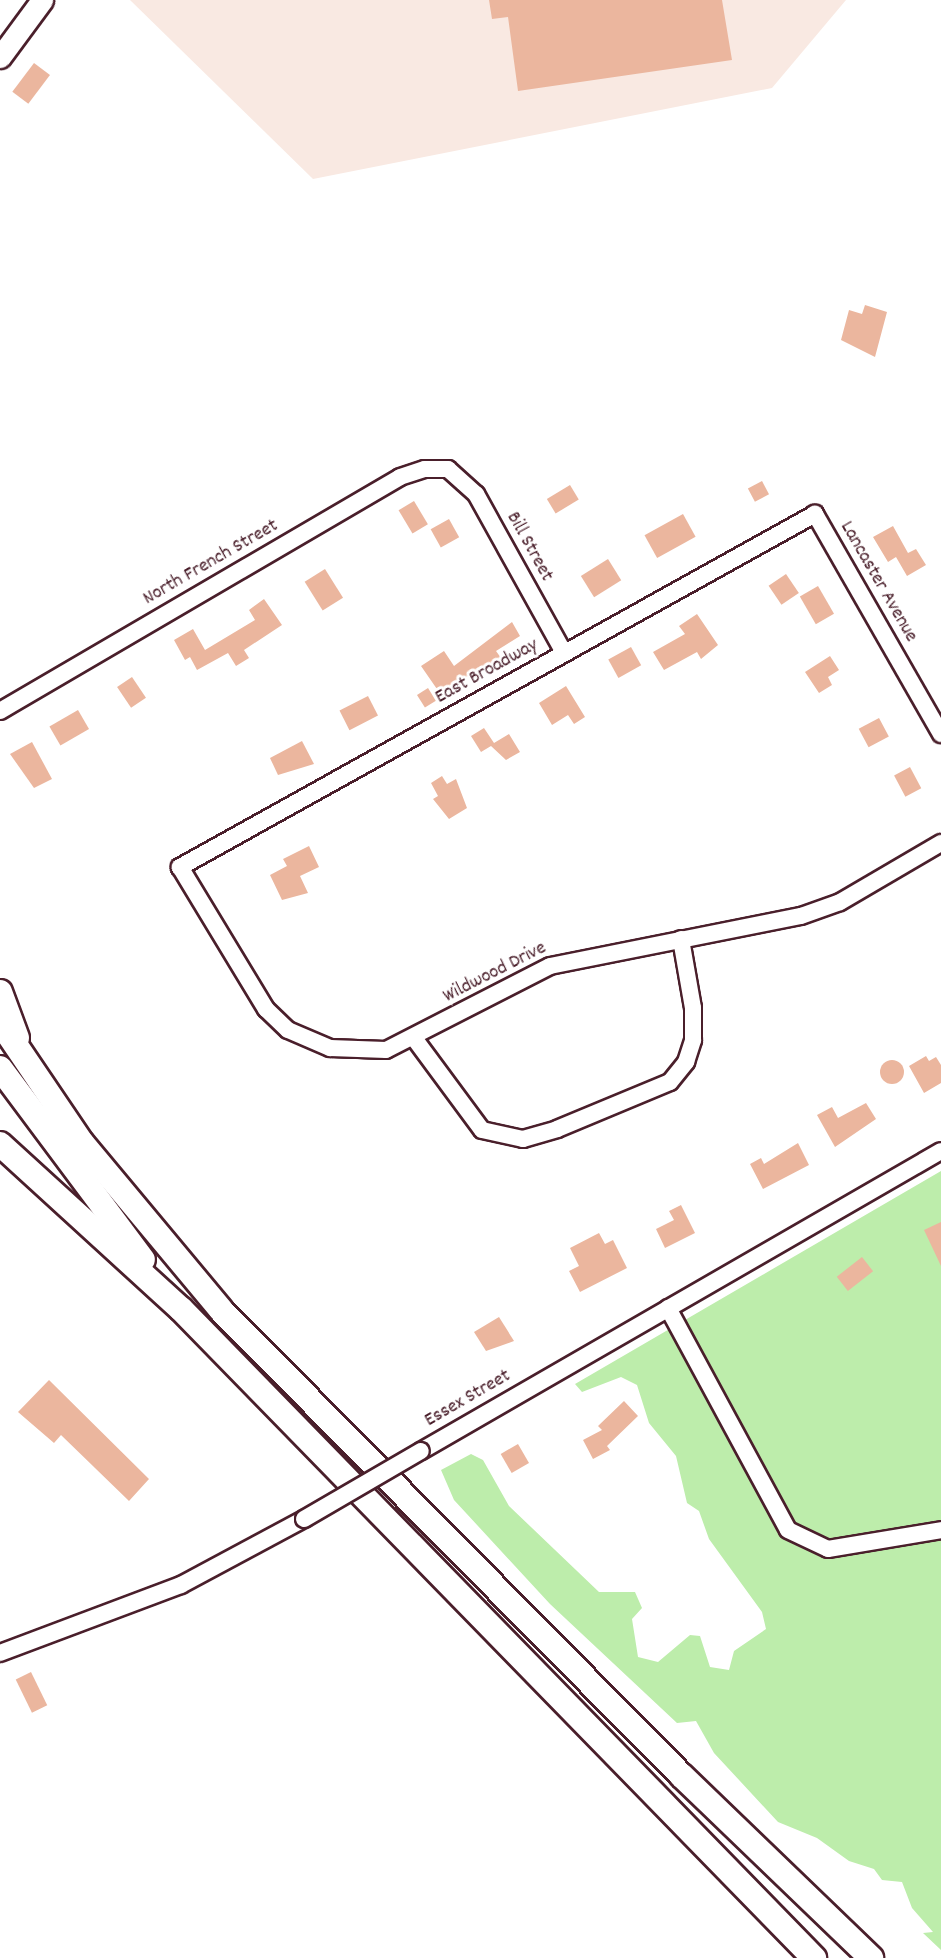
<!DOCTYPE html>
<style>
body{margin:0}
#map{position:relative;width:941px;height:1958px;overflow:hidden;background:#fff;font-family:Dekko,sans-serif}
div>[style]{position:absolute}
.built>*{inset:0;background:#f9e9e2}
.green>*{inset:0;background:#bdedab}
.building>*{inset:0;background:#ebb69e;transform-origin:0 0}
.round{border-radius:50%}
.roads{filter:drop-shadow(2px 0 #4a1f2b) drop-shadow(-2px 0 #4a1f2b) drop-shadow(0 2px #4a1f2b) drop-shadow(0 -2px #4a1f2b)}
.minor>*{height:16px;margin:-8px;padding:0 8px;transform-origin:8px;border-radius:8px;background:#fff}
.major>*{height:21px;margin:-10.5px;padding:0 10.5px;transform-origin:10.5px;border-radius:10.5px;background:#fff}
.highway>*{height:24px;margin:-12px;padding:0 12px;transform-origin:12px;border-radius:12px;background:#fff}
.bridges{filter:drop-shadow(2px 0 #4a1f2b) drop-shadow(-2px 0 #4a1f2b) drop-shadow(0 2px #4a1f2b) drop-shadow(0 -2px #4a1f2b)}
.minor-bridge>*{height:16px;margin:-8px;padding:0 8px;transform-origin:8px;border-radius:8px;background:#fff}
span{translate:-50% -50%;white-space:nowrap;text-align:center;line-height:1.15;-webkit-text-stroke:6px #fff;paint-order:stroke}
.street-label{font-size:20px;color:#4a1f2b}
</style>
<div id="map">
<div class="built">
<i style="clip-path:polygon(130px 0,846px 0,772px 88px,313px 179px)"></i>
</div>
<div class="green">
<i style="clip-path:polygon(941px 1171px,941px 1950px,923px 1933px,933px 1932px,912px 1908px,902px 1882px,882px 1880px,874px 1869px,849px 1861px,817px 1838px,778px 1822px,714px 1753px,696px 1721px,677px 1723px,550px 1604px,454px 1500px,441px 1470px,471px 1454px,483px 1460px,509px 1506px,599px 1592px,635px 1592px,642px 1608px,632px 1619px,638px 1657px,658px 1662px,690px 1635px,700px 1636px,710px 1667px,729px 1670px,734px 1651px,766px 1629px,762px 1612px,709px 1539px,699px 1511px,687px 1503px,676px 1456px,649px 1423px,637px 1385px,621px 1377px,582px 1392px,575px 1384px)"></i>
</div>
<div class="building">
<i style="clip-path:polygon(489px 0,722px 0,732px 60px,518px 91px,508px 17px,492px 19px)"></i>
<i style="left:34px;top:63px;width:20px;height:36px;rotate:37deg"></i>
<i style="clip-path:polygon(865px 305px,887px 312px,875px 357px,841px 340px,849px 310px,862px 314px)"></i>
<i style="left:762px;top:481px;width:15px;height:16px;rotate:62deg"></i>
<i style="left:570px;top:485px;width:17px;height:27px;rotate:59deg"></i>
<i style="left:414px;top:501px;width:27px;height:18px;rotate:59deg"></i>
<i style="left:683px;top:514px;width:26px;height:44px;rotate:61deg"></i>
<i style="left:449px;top:519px;width:21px;height:21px;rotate:61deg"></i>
<i style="clip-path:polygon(893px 526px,908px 553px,916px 549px,926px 565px,907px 576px,896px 557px,888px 562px,873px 537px)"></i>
<i style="left:608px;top:559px;width:25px;height:32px;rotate:58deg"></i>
<i style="left:325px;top:569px;width:34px;height:24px;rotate:58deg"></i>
<i style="left:786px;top:574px;width:23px;height:21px;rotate:56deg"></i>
<i style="left:818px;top:586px;width:32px;height:21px;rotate:60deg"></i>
<i style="clip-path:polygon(264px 599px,282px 625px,244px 650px,249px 658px,236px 666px,228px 653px,197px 670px,190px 657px,185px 660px,174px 640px,193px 629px,205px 650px,255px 620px,249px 610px)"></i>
<i style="clip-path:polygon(697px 614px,718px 645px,701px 659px,697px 652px,664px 670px,653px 652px,685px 634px,679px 626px)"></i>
<i style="clip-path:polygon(512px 622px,520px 636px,496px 651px,501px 658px,439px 692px,421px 666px,444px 651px,454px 666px)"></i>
<i style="left:631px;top:647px;width:21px;height:26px;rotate:61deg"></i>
<i style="clip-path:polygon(830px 656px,839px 670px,828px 677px,832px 685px,819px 693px,805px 672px)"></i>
<i style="left:132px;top:677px;width:25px;height:18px;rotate:56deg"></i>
<i style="clip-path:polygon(566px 686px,585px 717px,574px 724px,568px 715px,552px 725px,539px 703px)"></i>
<i style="left:428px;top:688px;width:15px;height:13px;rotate:58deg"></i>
<i style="left:368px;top:696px;width:22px;height:32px;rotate:63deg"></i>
<i style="left:78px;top:710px;width:22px;height:33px;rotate:60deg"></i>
<i style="left:879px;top:718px;width:21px;height:23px;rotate:62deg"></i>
<i style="clip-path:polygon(484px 728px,494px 743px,509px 734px,520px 752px,506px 760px,491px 746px,481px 752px,471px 736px)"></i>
<i style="clip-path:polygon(302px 741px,314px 764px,278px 775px,270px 758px)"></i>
<i style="clip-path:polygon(32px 742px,52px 779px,34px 788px,10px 754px)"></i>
<i style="left:910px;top:767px;width:24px;height:18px;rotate:62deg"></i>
<i style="clip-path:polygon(442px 776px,447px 784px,456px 779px,467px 808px,449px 819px,433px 799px,438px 796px,431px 783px)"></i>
<i style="clip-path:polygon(309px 846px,319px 867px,300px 876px,308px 893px,282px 900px,270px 875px,287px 866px,283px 859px)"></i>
<i style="clip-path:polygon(926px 1056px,929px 1061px,936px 1057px,941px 1065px,941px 1083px,924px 1093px,909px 1066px)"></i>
<i class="round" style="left:880px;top:1060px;width:24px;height:24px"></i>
<i style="clip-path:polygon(866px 1103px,876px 1119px,835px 1147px,817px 1115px,832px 1107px,838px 1118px)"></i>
<i style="clip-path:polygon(798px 1143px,809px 1165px,763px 1189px,750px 1164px,761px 1158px,764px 1164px)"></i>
<i style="clip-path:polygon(681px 1205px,695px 1233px,665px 1248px,656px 1229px,674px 1220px,669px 1211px)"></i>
<i style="clip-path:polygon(941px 1222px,941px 1266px,924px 1230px)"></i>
<i style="clip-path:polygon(599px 1233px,605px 1244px,613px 1240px,627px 1268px,580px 1292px,569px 1271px,579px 1266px,570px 1248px)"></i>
<i style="left:862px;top:1257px;width:18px;height:32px;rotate:52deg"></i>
<i style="clip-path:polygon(499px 1317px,514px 1341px,486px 1351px,474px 1332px)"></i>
<i style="clip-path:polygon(49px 1380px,149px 1479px,129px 1501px,61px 1435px,54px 1443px,18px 1412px)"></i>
<i style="clip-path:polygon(624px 1401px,638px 1416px,607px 1446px,610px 1450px,593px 1459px,583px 1440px,602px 1430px,598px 1426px)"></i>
<i style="left:518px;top:1444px;width:22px;height:20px;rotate:60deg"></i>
<i style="left:31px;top:1672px;width:37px;height:17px;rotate:64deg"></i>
</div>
<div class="roads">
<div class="minor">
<i style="left:0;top:711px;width:463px;rotate:-30.3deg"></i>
<i style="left:400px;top:477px;width:26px;rotate:-18deg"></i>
<i style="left:425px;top:469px;width:23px"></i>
<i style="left:448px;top:469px;width:38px;rotate:42deg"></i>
<i style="left:476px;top:494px;width:182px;rotate:61deg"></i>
<i style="left:941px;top:734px;width:254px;rotate:-119.8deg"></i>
<i style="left:815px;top:514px;width:727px;rotate:150.93deg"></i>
<i style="left:180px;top:867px;width:166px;rotate:58.8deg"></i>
<i style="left:266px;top:1009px;width:30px;rotate:44deg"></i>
<i style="left:288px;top:1030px;width:46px;rotate:23.2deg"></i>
<i style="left:330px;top:1048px;width:56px;rotate:2deg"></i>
<i style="left:386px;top:1050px;width:184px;rotate:-27.1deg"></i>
<i style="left:550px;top:966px;width:256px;rotate:-11.3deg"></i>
<i style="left:801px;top:916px;width:41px;rotate:-19.7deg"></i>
<i style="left:840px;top:902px;width:117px;rotate:-30.3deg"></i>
<i style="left:414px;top:1038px;width:114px;rotate:53.5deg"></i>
<i style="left:482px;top:1130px;width:42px;rotate:12.4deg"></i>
<i style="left:523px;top:1139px;width:35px;rotate:-16deg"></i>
<i style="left:557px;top:1129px;width:122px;rotate:-22.6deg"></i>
<i style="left:670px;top:1082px;width:26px;rotate:-51deg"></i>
<i style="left:686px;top:1062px;width:23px;rotate:-72deg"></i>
<i style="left:693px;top:1040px;width:32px;rotate:-90deg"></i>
<i style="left:693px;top:1008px;width:70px;rotate:-99.9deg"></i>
<i style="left:668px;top:1308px;width:252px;rotate:61.6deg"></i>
<i style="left:788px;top:1530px;width:44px;rotate:25.4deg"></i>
<i style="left:828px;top:1549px;width:115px;rotate:-9.5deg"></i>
<i style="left:421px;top:1451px;width:600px;rotate:-29.98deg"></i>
<i style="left:0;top:1653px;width:193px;rotate:-20.6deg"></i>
<i style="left:181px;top:1585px;width:140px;rotate:-28.2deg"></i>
</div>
<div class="major">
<i style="left:0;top:57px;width:71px;rotate:-53.6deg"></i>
</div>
<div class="highway">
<i style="left:0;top:992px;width:49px;rotate:69.7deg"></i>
<i style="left:0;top:1022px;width:146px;rotate:55.9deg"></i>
<i style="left:82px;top:1143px;width:217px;rotate:50.2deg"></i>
<i style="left:221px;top:1310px;width:654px;rotate:45.31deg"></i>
<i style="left:681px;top:1775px;width:264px;rotate:43.9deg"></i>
<i style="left:0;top:1068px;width:239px;rotate:53.3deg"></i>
<i style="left:0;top:1144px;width:245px;rotate:42.4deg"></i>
<i style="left:181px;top:1309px;width:907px;rotate:45.72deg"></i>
</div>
</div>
<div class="bridges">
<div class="minor-bridge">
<i style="left:304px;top:1519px;width:135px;rotate:-30.2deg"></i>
</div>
</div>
<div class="street-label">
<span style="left:529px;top:547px;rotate:61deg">Bill Street</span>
<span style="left:211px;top:563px;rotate:-30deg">North French Street</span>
<span style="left:878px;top:582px;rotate:60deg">Lancaster Avenue</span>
<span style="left:487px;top:672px;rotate:-29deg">East Broadway</span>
<span style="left:495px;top:973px;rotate:-27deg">Wildwood Drive</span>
<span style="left:468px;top:1399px;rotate:-30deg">Essex Street</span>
</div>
</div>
